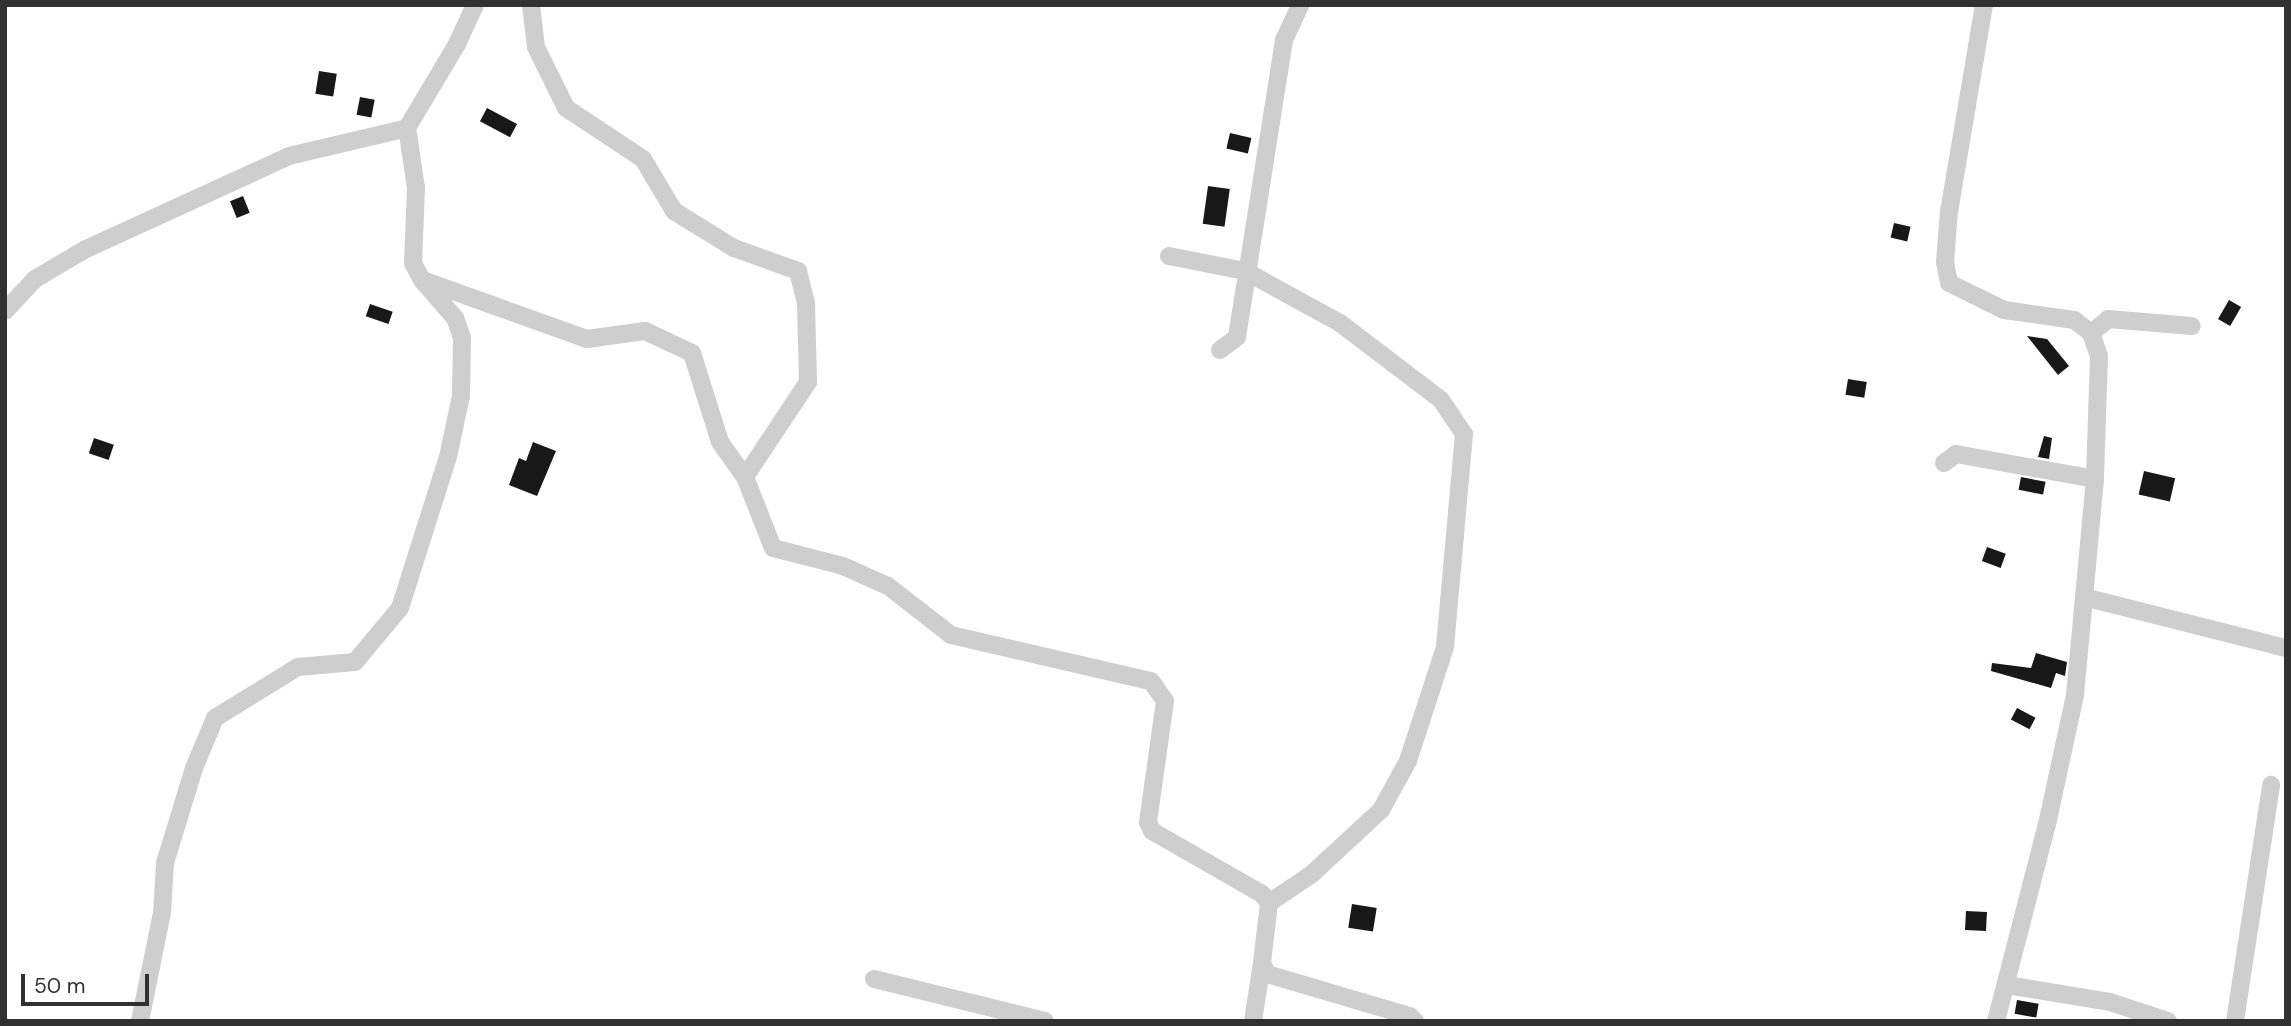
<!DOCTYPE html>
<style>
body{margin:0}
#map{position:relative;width:2291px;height:1026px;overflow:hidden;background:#fff;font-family:"DM Sans",sans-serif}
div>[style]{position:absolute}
.building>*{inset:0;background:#181818;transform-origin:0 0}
.minor>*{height:18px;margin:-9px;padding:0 9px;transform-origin:9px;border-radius:9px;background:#cecece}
span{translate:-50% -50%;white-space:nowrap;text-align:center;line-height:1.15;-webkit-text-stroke:7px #fff;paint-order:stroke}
.frame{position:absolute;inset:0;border:7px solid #313131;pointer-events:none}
.scale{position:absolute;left:21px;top:974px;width:128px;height:32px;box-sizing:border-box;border:4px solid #313131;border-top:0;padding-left:9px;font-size:21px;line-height:24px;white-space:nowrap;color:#313131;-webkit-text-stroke:5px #fff;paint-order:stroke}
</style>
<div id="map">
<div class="building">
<i style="left:319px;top:71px;width:18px;height:23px;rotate:9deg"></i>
<i style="left:360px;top:97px;width:15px;height:18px;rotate:11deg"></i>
<i style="left:487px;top:108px;width:34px;height:15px;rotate:28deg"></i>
<i style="left:1230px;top:133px;width:22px;height:16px;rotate:13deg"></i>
<i style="left:1208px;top:186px;width:22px;height:38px;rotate:8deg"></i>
<i style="left:243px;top:196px;width:18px;height:14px;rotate:68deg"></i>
<i style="left:1894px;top:223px;width:17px;height:15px;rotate:13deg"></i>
<i style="left:2229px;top:300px;width:14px;height:22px;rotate:30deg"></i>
<i style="left:370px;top:304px;width:24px;height:13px;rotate:19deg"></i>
<i style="clip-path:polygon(2027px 336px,2047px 339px,2069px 366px,2058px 375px)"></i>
<i style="left:1848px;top:379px;width:19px;height:16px;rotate:9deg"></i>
<i style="clip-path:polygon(2044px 436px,2052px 438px,2049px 459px,2038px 457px)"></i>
<i style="left:94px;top:438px;width:21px;height:16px;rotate:19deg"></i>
<i style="clip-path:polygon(533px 442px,556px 451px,537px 496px,509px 485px,519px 458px,526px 461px)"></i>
<i style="left:2144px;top:471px;width:32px;height:24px;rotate:13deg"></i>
<i style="left:2021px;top:477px;width:25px;height:13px;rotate:11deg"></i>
<i style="left:1987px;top:547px;width:20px;height:15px;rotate:20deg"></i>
<i style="clip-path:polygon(2036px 653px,2067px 662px,2065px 676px,2056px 673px,2051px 688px,1991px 671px,1992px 663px,2031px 668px)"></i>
<i style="left:2017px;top:708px;width:21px;height:13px;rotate:28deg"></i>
<i style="left:1352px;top:904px;width:25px;height:24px;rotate:9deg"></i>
<i style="left:1966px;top:911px;width:21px;height:19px;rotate:3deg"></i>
<i style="left:2017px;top:1000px;width:22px;height:14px;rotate:10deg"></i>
</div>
<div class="minor">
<i style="left:531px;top:5px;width:42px;rotate:83.2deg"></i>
<i style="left:536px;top:47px;width:68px;rotate:63.8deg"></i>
<i style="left:566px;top:108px;width:92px;rotate:33.5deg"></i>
<i style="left:643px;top:159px;width:61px;rotate:59.2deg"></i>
<i style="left:674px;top:211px;width:70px;rotate:31.7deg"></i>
<i style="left:734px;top:248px;width:68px;rotate:19.8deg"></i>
<i style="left:798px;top:271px;width:34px;rotate:76deg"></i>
<i style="left:806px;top:304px;width:78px;rotate:88.5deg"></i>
<i style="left:808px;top:382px;width:114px;rotate:123.6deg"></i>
<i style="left:745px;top:477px;width:76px;rotate:68.5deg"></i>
<i style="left:773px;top:548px;width:72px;rotate:14.4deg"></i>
<i style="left:843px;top:566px;width:49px;rotate:24deg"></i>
<i style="left:888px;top:586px;width:80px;rotate:37.9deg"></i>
<i style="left:951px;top:635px;width:205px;rotate:13deg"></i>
<i style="left:1151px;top:681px;width:24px;rotate:55deg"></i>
<i style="left:1165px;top:701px;width:122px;rotate:98deg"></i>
<i style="left:1148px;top:822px;width:10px;rotate:66deg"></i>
<i style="left:1152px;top:831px;width:127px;rotate:29.8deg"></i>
<i style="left:1262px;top:894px;width:11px;rotate:52deg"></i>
<i style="left:1269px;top:903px;width:60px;rotate:96.7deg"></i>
<i style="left:1262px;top:963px;width:12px;rotate:66deg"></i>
<i style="left:1267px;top:974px;width:149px;rotate:16.4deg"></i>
<i style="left:1410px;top:1016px;width:7px;rotate:45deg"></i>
<i style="left:1984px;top:5px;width:209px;rotate:99.6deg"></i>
<i style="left:1949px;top:211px;width:51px;rotate:94.5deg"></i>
<i style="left:1945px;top:262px;width:21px;rotate:79deg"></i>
<i style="left:1949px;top:283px;width:61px;rotate:26.1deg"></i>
<i style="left:2004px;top:310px;width:71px;rotate:8.1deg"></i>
<i style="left:2074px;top:320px;width:21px;rotate:37deg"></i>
<i style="left:2091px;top:333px;width:24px;rotate:71deg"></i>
<i style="left:2099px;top:356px;width:123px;rotate:91.9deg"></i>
<i style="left:2095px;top:479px;width:217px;rotate:95.3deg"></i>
<i style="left:2075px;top:695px;width:132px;rotate:102.2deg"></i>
<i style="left:2047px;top:824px;width:203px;rotate:104.5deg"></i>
<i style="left:1169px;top:256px;width:77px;rotate:11.2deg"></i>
<i style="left:1245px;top:271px;width:108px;rotate:28.7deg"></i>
<i style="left:1340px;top:323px;width:127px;rotate:37.3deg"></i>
<i style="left:1441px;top:400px;width:41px;rotate:55.9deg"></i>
<i style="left:1464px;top:434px;width:214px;rotate:95.1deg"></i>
<i style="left:1445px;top:647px;width:120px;rotate:108deg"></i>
<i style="left:1408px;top:761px;width:56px;rotate:118.9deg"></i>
<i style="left:1381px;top:810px;width:94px;rotate:137.2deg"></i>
<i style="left:1312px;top:874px;width:52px;rotate:146deg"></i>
<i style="left:425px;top:281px;width:172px;rotate:19.7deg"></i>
<i style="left:587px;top:339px;width:59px;rotate:-7.9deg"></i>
<i style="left:645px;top:331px;width:52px;rotate:25.1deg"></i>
<i style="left:692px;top:353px;width:93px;rotate:72.5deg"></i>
<i style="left:720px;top:442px;width:43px;rotate:54.5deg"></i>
<i style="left:5px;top:311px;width:44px;rotate:-46.8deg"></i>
<i style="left:35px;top:279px;width:57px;rotate:-30.6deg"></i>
<i style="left:84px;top:250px;width:226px;rotate:-24.6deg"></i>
<i style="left:289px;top:156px;width:121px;rotate:-13.3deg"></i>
<i style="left:407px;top:128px;width:98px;rotate:-59.2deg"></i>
<i style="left:457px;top:44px;width:43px;rotate:-65.2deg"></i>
<i style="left:2091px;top:333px;width:22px;rotate:-39deg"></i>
<i style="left:2108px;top:319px;width:84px;rotate:4.8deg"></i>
<i style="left:1220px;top:350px;width:21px;rotate:-37deg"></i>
<i style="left:1237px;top:337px;width:301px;rotate:-81deg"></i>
<i style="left:1284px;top:40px;width:38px;rotate:-65deg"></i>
<i style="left:1944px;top:463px;width:15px;rotate:-37deg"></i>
<i style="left:1956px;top:454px;width:141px;rotate:10.2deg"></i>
<i style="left:2084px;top:597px;width:208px;rotate:14.2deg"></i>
<i style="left:874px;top:979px;width:176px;rotate:13.8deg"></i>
<i style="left:2007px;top:985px;width:104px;rotate:9.4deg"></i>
<i style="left:2110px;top:1002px;width:61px;rotate:18.1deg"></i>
<i style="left:140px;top:1021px;width:110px;rotate:-78.5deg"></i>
<i style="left:162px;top:913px;width:50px;rotate:-86.6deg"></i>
<i style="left:165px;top:863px;width:99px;rotate:-73deg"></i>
<i style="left:194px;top:768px;width:54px;rotate:-67.2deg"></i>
<i style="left:215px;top:718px;width:97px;rotate:-31.6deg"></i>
<i style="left:298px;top:667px;width:57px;rotate:-5deg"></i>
<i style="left:355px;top:662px;width:70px;rotate:-50.2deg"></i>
<i style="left:400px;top:608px;width:158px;rotate:-72.4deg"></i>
<i style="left:448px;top:457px;width:62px;rotate:-78deg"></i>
<i style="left:461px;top:396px;width:58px;rotate:-89deg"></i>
<i style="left:462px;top:338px;width:21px;rotate:-109deg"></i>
<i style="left:455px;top:318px;width:50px;rotate:-131deg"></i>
<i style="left:422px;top:280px;width:19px;rotate:-118deg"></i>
<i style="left:413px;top:263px;width:75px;rotate:-87.7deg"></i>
<i style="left:416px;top:188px;width:61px;rotate:-98.5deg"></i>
<i style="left:1253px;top:1021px;width:59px;rotate:-81.2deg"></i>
<i style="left:2235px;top:1021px;width:239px;rotate:-81.3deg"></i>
</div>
<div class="frame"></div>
<div class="scale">50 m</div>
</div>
